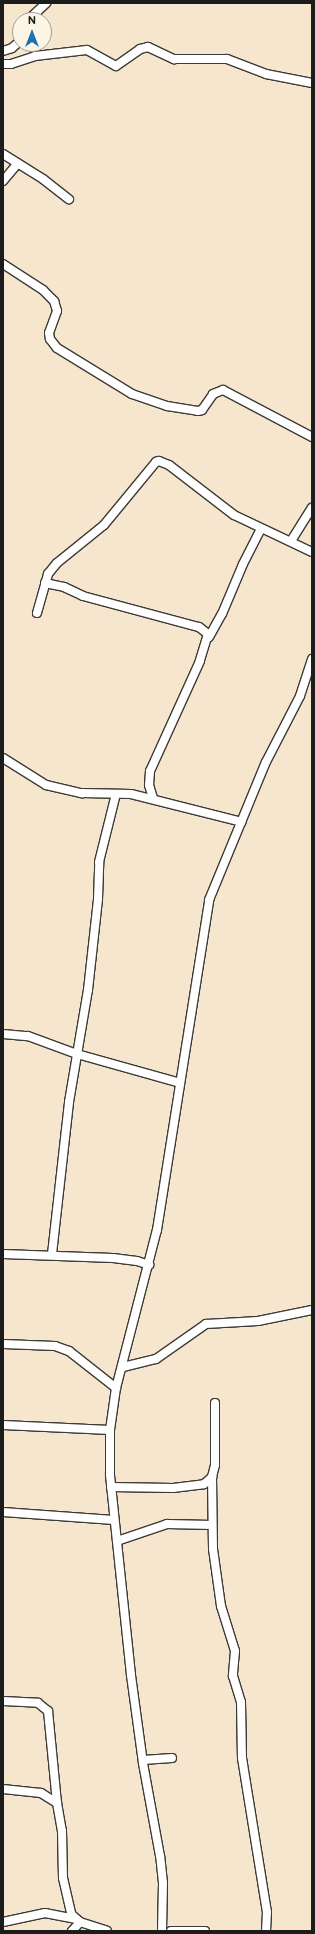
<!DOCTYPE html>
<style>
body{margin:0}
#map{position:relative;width:315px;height:1934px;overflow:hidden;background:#f7e6ce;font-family:"Balsamiq Sans",sans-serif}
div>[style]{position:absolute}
.roads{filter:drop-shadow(1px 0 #3d3a37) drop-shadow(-1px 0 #3d3a37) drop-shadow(0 1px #3d3a37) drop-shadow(0 -1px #3d3a37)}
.minor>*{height:8px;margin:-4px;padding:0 4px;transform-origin:4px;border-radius:4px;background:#fff}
span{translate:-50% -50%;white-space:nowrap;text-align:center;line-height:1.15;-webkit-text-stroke:3px #fcf5e5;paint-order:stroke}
.frame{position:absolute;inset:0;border:4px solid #1c1c1c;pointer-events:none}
.north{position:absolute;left:12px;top:12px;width:40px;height:40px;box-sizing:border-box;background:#fcf5e5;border:1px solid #a29e95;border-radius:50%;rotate:0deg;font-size:11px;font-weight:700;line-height:16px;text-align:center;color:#1c1c1c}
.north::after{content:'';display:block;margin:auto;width:14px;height:18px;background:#1f6fb2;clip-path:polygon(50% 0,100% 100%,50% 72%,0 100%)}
</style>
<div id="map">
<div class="roads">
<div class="minor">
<i style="left:28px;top:20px;width:25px;rotate:-43deg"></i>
<i style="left:3px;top:51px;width:9px;rotate:-18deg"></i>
<i style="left:12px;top:48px;width:11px;rotate:-41deg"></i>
<i style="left:3px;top:64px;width:8px"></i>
<i style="left:11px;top:64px;width:25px;rotate:-18deg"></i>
<i style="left:35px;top:56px;width:52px;rotate:-6.6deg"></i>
<i style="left:87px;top:50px;width:33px;rotate:29deg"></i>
<i style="left:116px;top:66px;width:29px;rotate:-35deg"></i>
<i style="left:140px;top:49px;width:8px;rotate:-14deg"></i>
<i style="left:148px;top:47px;width:29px;rotate:25deg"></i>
<i style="left:174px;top:59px;width:53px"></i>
<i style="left:227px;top:59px;width:42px;rotate:21deg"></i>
<i style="left:266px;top:74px;width:47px;rotate:11.1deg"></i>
<i style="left:3px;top:154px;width:47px;rotate:32deg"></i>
<i style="left:43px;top:179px;width:33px;rotate:38deg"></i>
<i style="left:3px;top:181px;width:23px;rotate:-50deg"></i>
<i style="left:3px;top:264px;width:48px;rotate:33deg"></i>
<i style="left:43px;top:290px;width:16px;rotate:45deg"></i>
<i style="left:54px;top:301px;width:10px;rotate:73deg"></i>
<i style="left:57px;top:311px;width:23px;rotate:110deg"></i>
<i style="left:49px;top:333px;width:6px;rotate:81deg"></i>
<i style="left:50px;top:339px;width:11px;rotate:52deg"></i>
<i style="left:57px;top:348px;width:88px;rotate:31.5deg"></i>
<i style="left:132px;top:394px;width:37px;rotate:19deg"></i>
<i style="left:167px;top:406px;width:31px;rotate:9deg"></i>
<i style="left:198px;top:411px;width:4px;rotate:-14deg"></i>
<i style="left:202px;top:410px;width:19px;rotate:-55deg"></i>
<i style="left:213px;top:394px;width:11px;rotate:-22deg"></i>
<i style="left:223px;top:390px;width:101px;rotate:27.8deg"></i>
<i style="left:291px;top:541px;width:39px;rotate:-58deg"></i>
<i style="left:45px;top:583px;width:19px;rotate:12deg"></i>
<i style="left:64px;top:587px;width:21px;rotate:25deg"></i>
<i style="left:83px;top:596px;width:120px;rotate:15deg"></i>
<i style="left:199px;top:627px;width:11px;rotate:38deg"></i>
<i style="left:208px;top:634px;width:28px;rotate:107deg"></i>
<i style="left:200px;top:661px;width:121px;rotate:114.4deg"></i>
<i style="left:150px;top:771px;width:14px;rotate:94deg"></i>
<i style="left:149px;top:785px;width:14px;rotate:73deg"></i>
<i style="left:37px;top:613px;width:41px;rotate:-74.2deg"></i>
<i style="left:48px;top:574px;width:14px;rotate:-51deg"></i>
<i style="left:57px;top:563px;width:60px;rotate:-39deg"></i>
<i style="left:104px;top:525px;width:82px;rotate:-50.5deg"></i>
<i style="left:156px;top:462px;width:3px;rotate:-18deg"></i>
<i style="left:159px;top:461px;width:11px;rotate:22deg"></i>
<i style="left:169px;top:465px;width:82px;rotate:37.6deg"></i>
<i style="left:234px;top:515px;width:86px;rotate:25.4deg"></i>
<i style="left:209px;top:637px;width:26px;rotate:-61deg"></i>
<i style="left:222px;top:614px;width:54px;rotate:-67.2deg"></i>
<i style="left:243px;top:564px;width:39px;rotate:-63deg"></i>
<i style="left:3px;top:758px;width:51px;rotate:32.1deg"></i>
<i style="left:46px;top:785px;width:37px;rotate:13deg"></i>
<i style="left:82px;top:793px;width:49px;rotate:1.2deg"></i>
<i style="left:131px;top:794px;width:114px;rotate:14.2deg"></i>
<i style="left:3px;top:1034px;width:25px;rotate:5deg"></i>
<i style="left:28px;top:1036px;width:52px;rotate:20.2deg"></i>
<i style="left:77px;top:1054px;width:107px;rotate:15.7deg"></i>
<i style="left:3px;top:1254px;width:110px;rotate:2.1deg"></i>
<i style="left:113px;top:1258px;width:24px;rotate:7deg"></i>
<i style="left:137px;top:1261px;width:13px;rotate:18deg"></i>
<i style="left:52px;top:1254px;width:153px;rotate:-83.6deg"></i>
<i style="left:69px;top:1102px;width:114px;rotate:-80.4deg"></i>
<i style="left:88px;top:990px;width:92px;rotate:-83.7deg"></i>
<i style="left:98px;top:899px;width:37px;rotate:-88deg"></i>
<i style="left:99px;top:862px;width:70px;rotate:-76deg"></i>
<i style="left:3px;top:1344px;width:52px;rotate:2.2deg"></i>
<i style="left:55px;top:1346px;width:15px;rotate:20deg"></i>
<i style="left:69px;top:1351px;width:60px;rotate:38.2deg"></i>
<i style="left:123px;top:1367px;width:34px;rotate:-14deg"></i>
<i style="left:156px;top:1359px;width:61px;rotate:-35deg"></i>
<i style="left:206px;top:1324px;width:52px;rotate:-3.3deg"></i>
<i style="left:258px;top:1321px;width:55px;rotate:-11.5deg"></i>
<i style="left:3px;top:1425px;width:107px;rotate:2.7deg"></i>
<i style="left:212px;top:1477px;width:72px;rotate:89.2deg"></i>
<i style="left:213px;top:1549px;width:58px;rotate:82deg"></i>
<i style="left:221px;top:1606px;width:47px;rotate:72.7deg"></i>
<i style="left:235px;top:1651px;width:25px;rotate:95deg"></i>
<i style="left:233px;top:1676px;width:27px;rotate:73deg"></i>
<i style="left:241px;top:1702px;width:56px;rotate:89deg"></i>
<i style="left:242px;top:1758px;width:156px;rotate:80.8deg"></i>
<i style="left:267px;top:1912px;width:19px;rotate:93deg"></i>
<i style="left:111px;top:1487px;width:62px;rotate:0.9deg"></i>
<i style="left:173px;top:1488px;width:31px;rotate:-7deg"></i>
<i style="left:204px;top:1484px;width:11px;rotate:-41deg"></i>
<i style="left:212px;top:1477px;width:12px;rotate:-76deg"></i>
<i style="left:215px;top:1465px;width:62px;rotate:-90deg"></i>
<i style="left:3px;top:1512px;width:111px;rotate:4.1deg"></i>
<i style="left:117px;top:1541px;width:53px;rotate:-18.8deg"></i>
<i style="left:167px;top:1524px;width:45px;rotate:1.3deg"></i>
<i style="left:3px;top:1701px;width:35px;rotate:3deg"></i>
<i style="left:38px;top:1703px;width:13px;rotate:39deg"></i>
<i style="left:48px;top:1711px;width:92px;rotate:84.4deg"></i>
<i style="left:143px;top:1760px;width:29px;rotate:-4deg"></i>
<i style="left:3px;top:1789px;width:38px;rotate:6deg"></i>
<i style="left:41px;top:1793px;width:19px;rotate:32deg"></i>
<i style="left:57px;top:1803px;width:28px;rotate:80deg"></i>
<i style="left:62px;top:1831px;width:47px;rotate:88.8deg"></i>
<i style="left:63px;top:1878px;width:37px;rotate:77deg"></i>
<i style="left:71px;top:1914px;width:12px;rotate:42deg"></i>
<i style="left:80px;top:1922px;width:28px;rotate:18deg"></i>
<i style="left:3px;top:1922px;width:43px;rotate:-12.1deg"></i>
<i style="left:45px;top:1913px;width:32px;rotate:11deg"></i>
<i style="left:72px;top:1931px;width:12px;rotate:-48deg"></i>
<i style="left:162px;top:1931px;width:48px;rotate:-88.8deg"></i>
<i style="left:163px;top:1883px;width:27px;rotate:-96deg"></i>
<i style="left:160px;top:1856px;width:95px;rotate:-100.4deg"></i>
<i style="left:143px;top:1763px;width:89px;rotate:-97.8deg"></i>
<i style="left:131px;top:1675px;width:202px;rotate:-96deg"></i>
<i style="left:110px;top:1474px;width:44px;rotate:-90deg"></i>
<i style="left:110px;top:1430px;width:42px;rotate:-81.9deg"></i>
<i style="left:116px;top:1388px;width:163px;rotate:-75.5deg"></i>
<i style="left:157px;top:1230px;width:334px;rotate:-81deg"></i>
<i style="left:209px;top:900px;width:149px;rotate:-67.6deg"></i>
<i style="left:266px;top:762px;width:74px;rotate:-62.7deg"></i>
<i style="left:300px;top:696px;width:39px;rotate:-72deg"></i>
<i style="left:171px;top:1931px;width:34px"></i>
</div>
</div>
<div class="frame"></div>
<div class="north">N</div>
</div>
